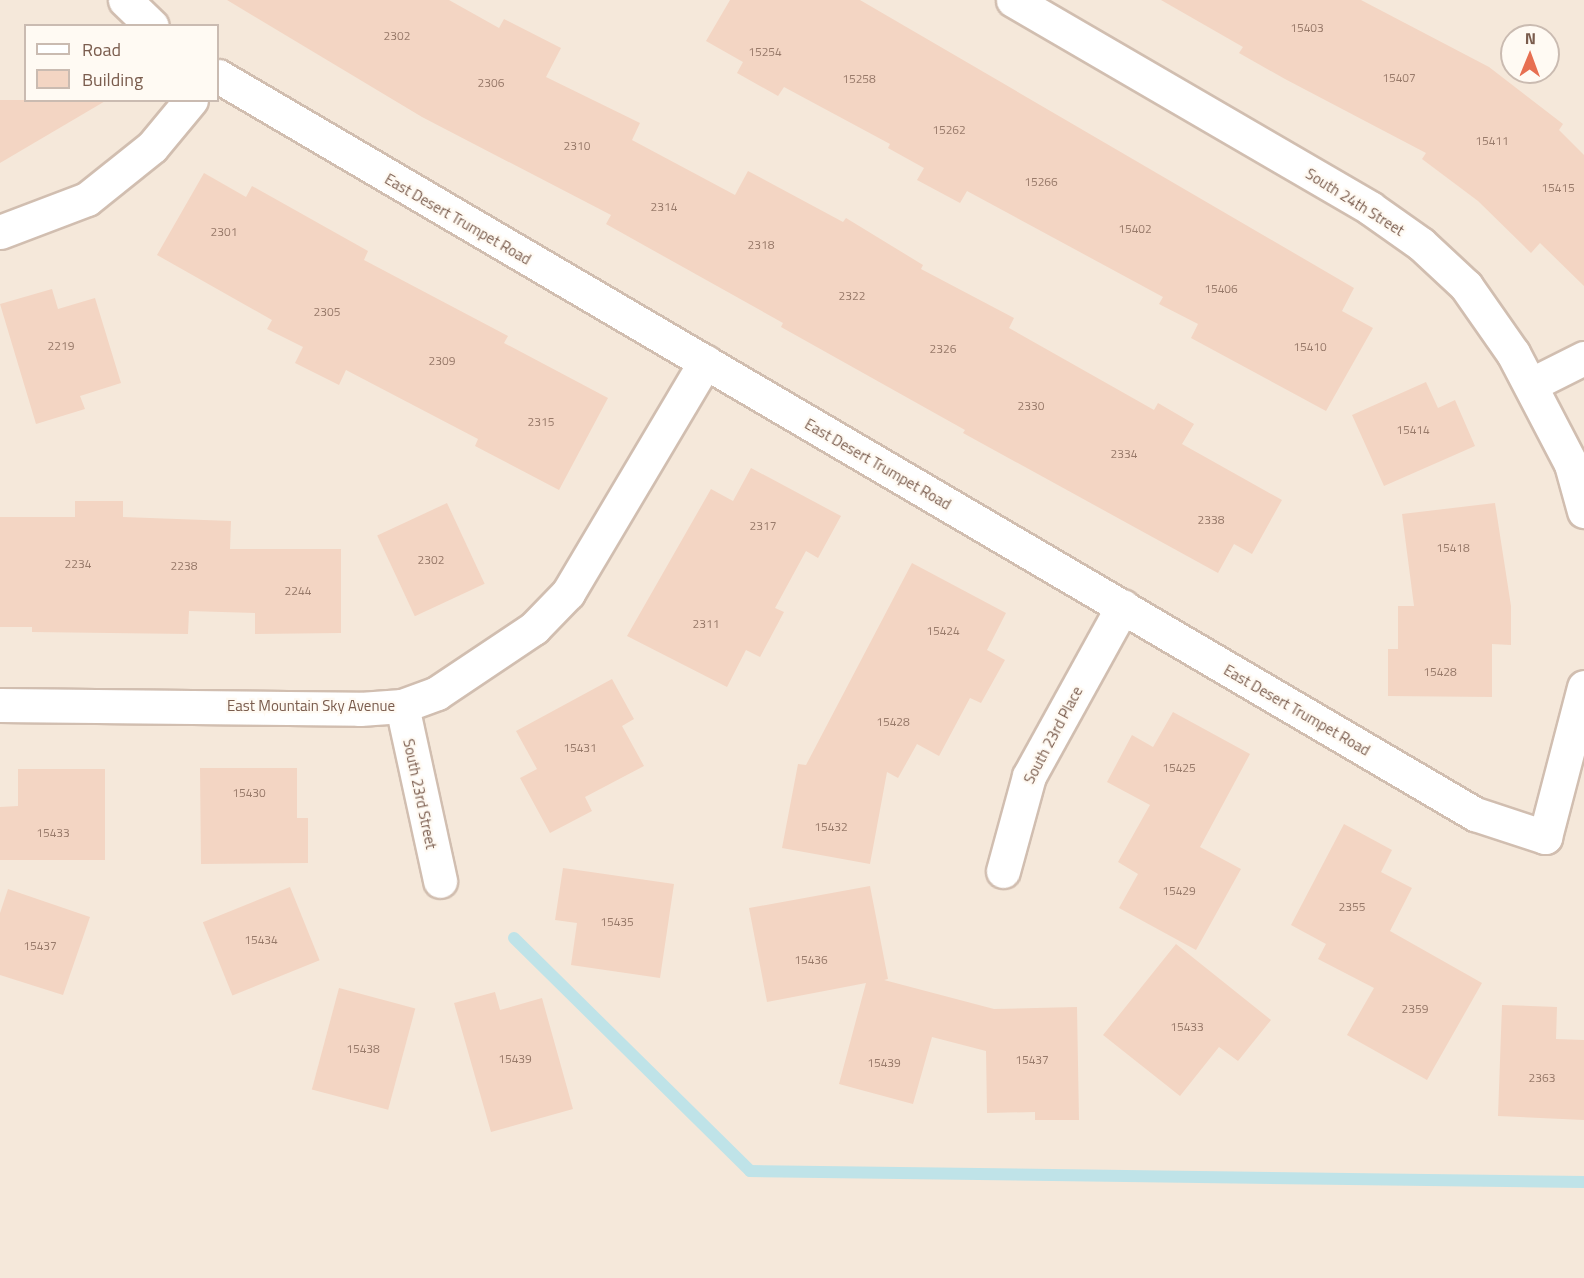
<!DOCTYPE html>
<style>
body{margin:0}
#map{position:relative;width:1584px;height:1278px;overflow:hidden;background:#fdf6ec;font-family:"Titillium Web",sans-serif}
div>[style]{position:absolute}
.residential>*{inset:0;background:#f5e8da}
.stream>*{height:12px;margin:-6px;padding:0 6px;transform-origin:6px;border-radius:6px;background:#bfe3e8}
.building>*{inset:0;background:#f3d5c3;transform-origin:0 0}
.roads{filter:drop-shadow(2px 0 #d1beb0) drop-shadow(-2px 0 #d1beb0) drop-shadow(0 2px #d1beb0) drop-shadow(0 -2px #d1beb0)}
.minor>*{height:33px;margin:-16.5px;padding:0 16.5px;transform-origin:16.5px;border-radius:16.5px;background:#fff}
span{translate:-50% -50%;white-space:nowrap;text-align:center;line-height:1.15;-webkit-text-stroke:4.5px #fffaf3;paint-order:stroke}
.number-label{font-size:12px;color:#987a6a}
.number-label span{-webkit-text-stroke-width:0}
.street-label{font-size:15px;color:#7a5c4d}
.legend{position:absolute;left:24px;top:24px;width:195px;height:78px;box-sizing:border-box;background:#fffaf3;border:2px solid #cabbb1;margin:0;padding:8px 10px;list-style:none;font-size:18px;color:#7a5c4d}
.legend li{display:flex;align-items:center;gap:12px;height:30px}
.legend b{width:30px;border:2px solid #cabbb1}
.north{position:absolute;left:1500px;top:24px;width:60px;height:60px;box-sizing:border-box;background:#fffaf3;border:2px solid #cabbb1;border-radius:50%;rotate:1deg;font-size:16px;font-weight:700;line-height:24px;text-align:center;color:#7a5c4d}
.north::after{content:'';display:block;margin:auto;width:21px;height:27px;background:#e76f51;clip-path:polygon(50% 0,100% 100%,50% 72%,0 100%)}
</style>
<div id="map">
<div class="residential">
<i style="clip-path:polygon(evenodd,0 0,1584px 0,1584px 1278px,0 1278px,0 0,26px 26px,218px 26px,218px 100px,26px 100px,26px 26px,0 0,1512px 36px,1548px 36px,1548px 72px,1512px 72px,1512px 36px)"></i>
</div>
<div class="stream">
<i style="left:514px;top:938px;width:332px;rotate:44.6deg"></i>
<i style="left:750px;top:1171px;width:834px;rotate:0.76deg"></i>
</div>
<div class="building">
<i style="clip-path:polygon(227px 0,449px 0,499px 28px,504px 19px,561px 48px,546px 77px,640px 123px,632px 140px,735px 195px,748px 171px,843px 222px,846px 218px,923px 265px,921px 269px,1014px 318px,1009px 328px,1154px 410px,1158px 403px,1194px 424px,1182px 444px,1282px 500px,1252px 554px,1234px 544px,1218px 573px,963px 433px,965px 430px,781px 327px,783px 323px,606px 224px,611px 215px,422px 117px)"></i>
<i style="clip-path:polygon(730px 0,860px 0,1354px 288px,1342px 311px,1373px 328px,1326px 411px,1191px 338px,1198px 324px,1159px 304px,1163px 297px,967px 191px,960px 203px,917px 180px,924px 168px,888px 148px,890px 144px,784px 87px,778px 96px,737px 73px,743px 62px,706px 41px)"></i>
<i style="clip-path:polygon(1161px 0,1361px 0,1489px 67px,1563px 124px,1559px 130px,1584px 155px,1584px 286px,1540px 243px,1531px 253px,1478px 201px,1422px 159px,1426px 153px,1285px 79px,1239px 53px,1243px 47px)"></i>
<i style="clip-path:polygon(0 100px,107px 100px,0 163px)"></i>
<i style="clip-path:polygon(204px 173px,246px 197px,252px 186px,368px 251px,364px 260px,508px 336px,504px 343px,608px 398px,559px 490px,475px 446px,478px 439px,346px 370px,339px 385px,295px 363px,303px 347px,267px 329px,272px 320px,157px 255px)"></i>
<i style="clip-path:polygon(52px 289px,58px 309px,95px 298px,121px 383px,80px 396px,85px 409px,36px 424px,0 304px)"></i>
<i style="clip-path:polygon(1426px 382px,1438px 408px,1455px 400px,1475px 446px,1384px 486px,1352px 415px)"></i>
<i style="clip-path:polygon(751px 468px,841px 516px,818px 558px,806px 551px,775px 608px,784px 612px,760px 657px,746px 650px,727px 687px,627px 636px,711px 489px,733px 501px)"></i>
<i style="clip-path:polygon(75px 501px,123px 501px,123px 517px,231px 521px,230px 549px,341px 549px,341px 633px,255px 634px,255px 613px,189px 611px,188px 634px,32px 632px,32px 627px,0 627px,0 517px,75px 517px)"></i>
<i style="left:447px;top:503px;width:89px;height:77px;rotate:65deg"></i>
<i style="clip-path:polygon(1495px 503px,1511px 606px,1511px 645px,1492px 644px,1492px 697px,1388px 696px,1388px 649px,1398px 649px,1398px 606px,1414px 606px,1402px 514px)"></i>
<i style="clip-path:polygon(912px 563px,1006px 613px,987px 650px,1005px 660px,981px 703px,970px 698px,939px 756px,917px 744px,898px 778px,887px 772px,870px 864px,782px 848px,798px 764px,806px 765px)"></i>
<i style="clip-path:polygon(612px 679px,634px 719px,622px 726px,644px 766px,585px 797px,592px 811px,550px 833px,520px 778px,537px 769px,516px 731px)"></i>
<i style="clip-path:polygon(1173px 712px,1250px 754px,1200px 847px,1241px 869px,1196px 950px,1119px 908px,1138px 874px,1118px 862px,1150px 805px,1107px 782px,1132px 735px,1153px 747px)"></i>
<i style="clip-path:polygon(200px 768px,297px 768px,297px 818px,308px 818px,308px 863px,201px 864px)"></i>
<i style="clip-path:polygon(18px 769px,105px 769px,105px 860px,0 860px,0 807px,18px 806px)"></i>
<i style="clip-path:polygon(1344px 824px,1392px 850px,1381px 872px,1412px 888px,1390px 931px,1482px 983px,1427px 1080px,1347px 1035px,1374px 988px,1318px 959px,1326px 944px,1291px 925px)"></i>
<i style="clip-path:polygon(563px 868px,674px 884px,660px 978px,571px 965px,577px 923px,555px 920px)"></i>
<i style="clip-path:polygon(870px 886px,888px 979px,884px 980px,994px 1009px,1077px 1007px,1079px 1120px,1035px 1120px,1035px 1112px,987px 1113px,986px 1051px,932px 1037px,913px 1104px,839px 1084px,866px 983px,767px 1002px,749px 908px)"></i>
<i style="left:290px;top:887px;width:79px;height:94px;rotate:68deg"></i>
<i style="clip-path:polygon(8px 889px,90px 917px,63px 995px,0 975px,0 913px)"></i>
<i style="clip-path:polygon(1176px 944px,1271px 1020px,1238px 1061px,1219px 1047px,1180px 1096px,1103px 1035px)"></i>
<i style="left:339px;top:988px;width:79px;height:105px;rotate:15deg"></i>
<i style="clip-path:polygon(495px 992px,500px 1010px,542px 998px,573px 1109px,491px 1132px,454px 1003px)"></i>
<i style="clip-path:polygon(1502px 1005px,1557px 1007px,1556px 1039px,1584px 1040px,1584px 1120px,1498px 1116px)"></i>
</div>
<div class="roads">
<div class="minor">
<i style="left:125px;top:0;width:37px;rotate:44deg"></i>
<i style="left:1013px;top:0;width:413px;rotate:30.2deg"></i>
<i style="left:1370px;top:208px;width:62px;rotate:35.2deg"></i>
<i style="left:1421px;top:244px;width:62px;rotate:43deg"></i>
<i style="left:1466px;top:286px;width:82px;rotate:55deg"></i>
<i style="left:1513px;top:353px;width:125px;rotate:62.4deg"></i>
<i style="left:1571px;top:464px;width:49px;rotate:74.5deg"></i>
<i style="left:218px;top:76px;width:1458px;rotate:30.42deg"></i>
<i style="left:1475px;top:814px;width:74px;rotate:18.2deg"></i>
<i style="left:1545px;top:837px;width:155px;rotate:-75.4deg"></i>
<i style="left:0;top:232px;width:93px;rotate:-20.8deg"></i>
<i style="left:87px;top:199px;width:83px;rotate:-38.7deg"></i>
<i style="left:152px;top:147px;width:61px;rotate:-50.3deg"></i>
<i style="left:1532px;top:384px;width:58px;rotate:-26.6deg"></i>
<i style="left:0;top:705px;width:360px;rotate:0.6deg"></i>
<i style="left:360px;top:709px;width:42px;rotate:-4.1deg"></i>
<i style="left:402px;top:706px;width:37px;rotate:-20deg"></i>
<i style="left:437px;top:693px;width:117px;rotate:-33.8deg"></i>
<i style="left:534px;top:628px;width:49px;rotate:-45.8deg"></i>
<i style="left:568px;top:593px;width:269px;rotate:-59.3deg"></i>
<i style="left:402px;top:706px;width:179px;rotate:77.7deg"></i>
<i style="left:1003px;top:871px;width:98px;rotate:-74.7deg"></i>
<i style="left:1029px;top:776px;width:194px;rotate:-61.1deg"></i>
</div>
</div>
<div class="number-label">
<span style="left:1307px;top:28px">15403</span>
<span style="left:397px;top:36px">2302</span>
<span style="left:765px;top:52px">15254</span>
<span style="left:1399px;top:78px">15407</span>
<span style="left:859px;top:79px">15258</span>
<span style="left:491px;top:83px">2306</span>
<span style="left:949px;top:130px">15262</span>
<span style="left:1492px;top:141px">15411</span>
<span style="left:577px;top:146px">2310</span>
<span style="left:1041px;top:182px">15266</span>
<span style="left:1558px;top:188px">15415</span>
<span style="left:664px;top:207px">2314</span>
<span style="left:1135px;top:229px">15402</span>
<span style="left:224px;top:232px">2301</span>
<span style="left:761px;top:245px">2318</span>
<span style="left:1221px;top:289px">15406</span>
<span style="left:852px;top:296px">2322</span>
<span style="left:327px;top:312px">2305</span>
<span style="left:61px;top:346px">2219</span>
<span style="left:1310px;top:347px">15410</span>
<span style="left:943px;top:349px">2326</span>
<span style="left:442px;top:361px">2309</span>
<span style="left:1031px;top:406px">2330</span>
<span style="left:541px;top:422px">2315</span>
<span style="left:1413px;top:430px">15414</span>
<span style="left:1124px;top:454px">2334</span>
<span style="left:1211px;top:520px">2338</span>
<span style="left:763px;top:526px">2317</span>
<span style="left:1453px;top:548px">15418</span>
<span style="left:431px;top:560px">2302</span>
<span style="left:78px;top:564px">2234</span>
<span style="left:184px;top:566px">2238</span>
<span style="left:298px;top:591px">2244</span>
<span style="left:706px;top:624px">2311</span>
<span style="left:943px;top:631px">15424</span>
<span style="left:1440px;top:672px">15428</span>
<span style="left:893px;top:722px">15428</span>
<span style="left:580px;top:748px">15431</span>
<span style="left:1179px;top:768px">15425</span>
<span style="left:249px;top:793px">15430</span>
<span style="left:831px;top:827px">15432</span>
<span style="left:53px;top:833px">15433</span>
<span style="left:1179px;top:891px">15429</span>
<span style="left:1352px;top:907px">2355</span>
<span style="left:617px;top:922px">15435</span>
<span style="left:261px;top:940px">15434</span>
<span style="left:40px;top:946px">15437</span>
<span style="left:811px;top:960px">15436</span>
<span style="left:1415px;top:1009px">2359</span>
<span style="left:1187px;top:1027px">15433</span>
<span style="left:363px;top:1049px">15438</span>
<span style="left:515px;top:1059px">15439</span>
<span style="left:1032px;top:1060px">15437</span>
<span style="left:884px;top:1063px">15439</span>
<span style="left:1542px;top:1078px">2363</span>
</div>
<div class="street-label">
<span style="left:1355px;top:202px;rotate:32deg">South 24th Street</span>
<span style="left:458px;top:219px;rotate:30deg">East Desert Trumpet Road</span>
<span style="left:878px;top:464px;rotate:30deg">East Desert Trumpet Road</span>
<span style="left:311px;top:706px">East Mountain Sky Avenue</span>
<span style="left:1297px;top:710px;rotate:30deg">East Desert Trumpet Road</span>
<span style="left:1053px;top:735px;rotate:-62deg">South 23rd Place</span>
<span style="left:420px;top:794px;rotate:78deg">South 23rd Street</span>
</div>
<ul class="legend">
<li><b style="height:8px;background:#fff"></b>Road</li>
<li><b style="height:16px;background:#f3d5c3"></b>Building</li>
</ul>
<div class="north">N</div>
</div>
